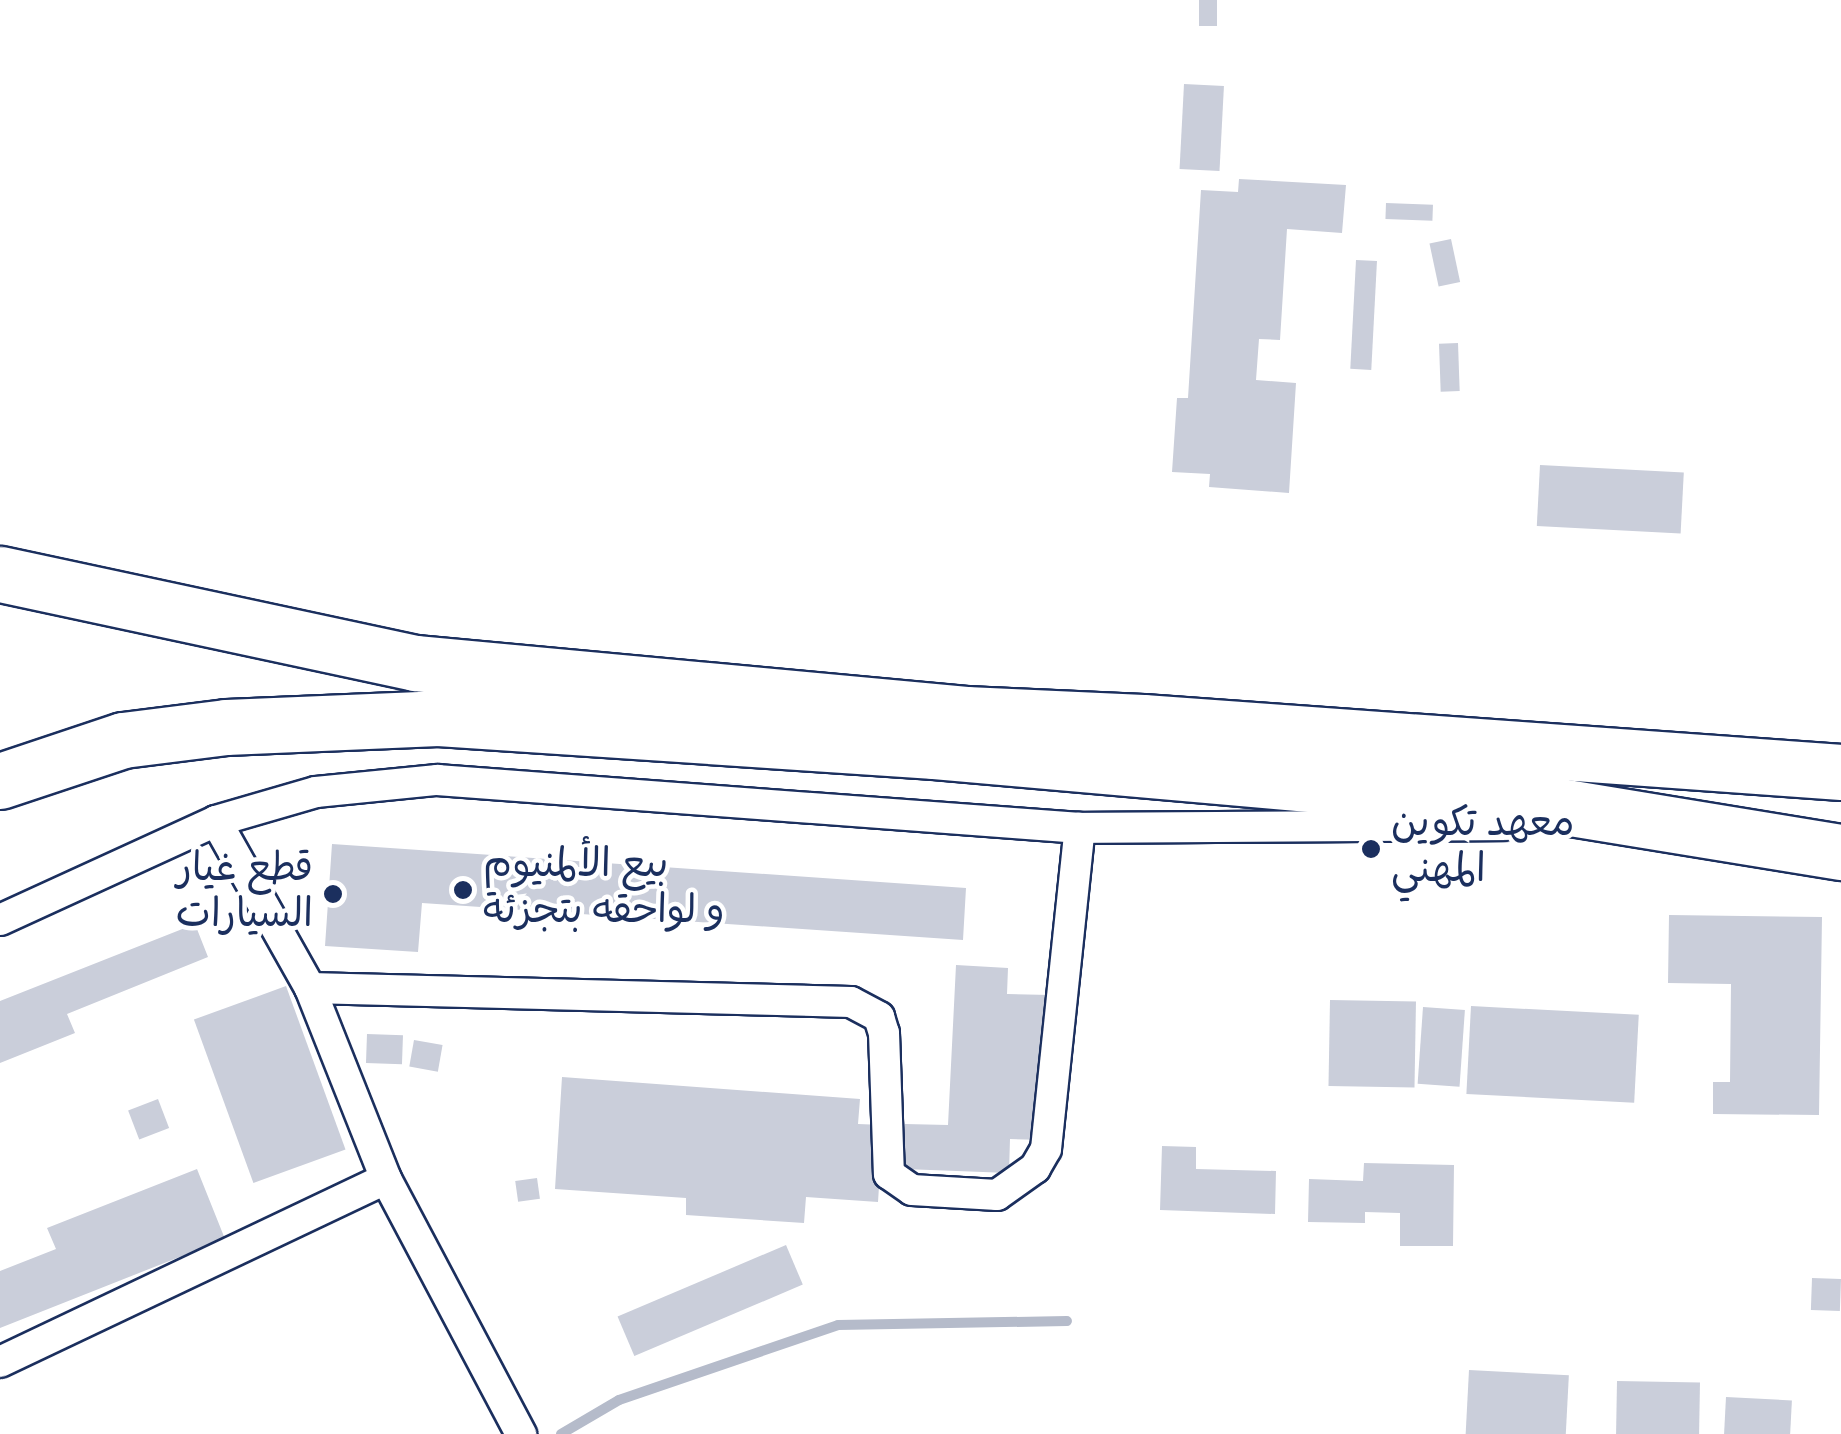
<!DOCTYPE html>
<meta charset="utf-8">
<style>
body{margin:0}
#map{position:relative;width:1841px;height:1434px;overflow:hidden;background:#fff;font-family:"Indie Flower","Playpen Sans Arabic",sans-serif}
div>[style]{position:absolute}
.stream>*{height:10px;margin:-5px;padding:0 5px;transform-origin:5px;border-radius:5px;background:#b5bbca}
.building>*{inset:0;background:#caceda;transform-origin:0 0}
.roads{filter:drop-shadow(2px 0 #1b2f5e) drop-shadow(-2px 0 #1b2f5e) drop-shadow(0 2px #1b2f5e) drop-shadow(0 -2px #1b2f5e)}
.street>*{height:30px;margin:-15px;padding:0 15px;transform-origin:15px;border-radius:15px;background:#fff}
.highway>*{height:55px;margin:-27.5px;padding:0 27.5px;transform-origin:27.5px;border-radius:27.5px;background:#fff}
.dots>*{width:28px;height:28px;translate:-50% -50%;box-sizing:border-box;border:5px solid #fff;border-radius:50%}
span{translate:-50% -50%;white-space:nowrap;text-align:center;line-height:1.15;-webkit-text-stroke:9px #fff;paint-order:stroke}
.poi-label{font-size:40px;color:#1b2f5e}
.left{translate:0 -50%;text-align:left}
.right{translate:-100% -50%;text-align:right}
</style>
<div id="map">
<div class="stream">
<i style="left:561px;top:1434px;width:67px;rotate:-30.4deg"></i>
<i style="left:619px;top:1400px;width:231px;rotate:-18.9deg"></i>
<i style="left:838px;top:1325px;width:229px;rotate:-1deg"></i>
</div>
<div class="building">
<i style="left:1199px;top:0;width:18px;height:26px"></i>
<i style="left:1184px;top:84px;width:40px;height:85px;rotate:3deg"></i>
<i style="clip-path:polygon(1239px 179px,1346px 185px,1342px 233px,1287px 229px,1280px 340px,1259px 339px,1256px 380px,1296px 383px,1289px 493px,1209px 487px,1210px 474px,1172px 472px,1177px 398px,1188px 398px,1201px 190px,1238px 192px)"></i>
<i style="left:1386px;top:203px;width:47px;height:16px;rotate:2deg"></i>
<i style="left:1451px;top:239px;width:44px;height:22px;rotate:78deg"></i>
<i style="left:1356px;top:260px;width:21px;height:109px;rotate:3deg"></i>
<i style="left:1458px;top:343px;width:48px;height:19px;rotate:88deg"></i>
<i style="left:1540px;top:465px;width:144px;height:61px;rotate:3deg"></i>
<i style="clip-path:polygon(332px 844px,966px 888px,963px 940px,422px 903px,418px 952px,325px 946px)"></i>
<i style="clip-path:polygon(1669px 915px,1822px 917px,1819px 1115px,1713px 1114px,1713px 1082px,1730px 1082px,1731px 984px,1668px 983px)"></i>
<i style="clip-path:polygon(195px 924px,208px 957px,67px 1014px,75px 1033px,0 1063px,0 1001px)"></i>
<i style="clip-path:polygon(956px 965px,1008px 968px,1007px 994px,1050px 995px,1044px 1140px,1010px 1139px,1009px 1173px,904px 1169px,905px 1124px,948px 1125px)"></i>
<i style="left:286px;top:986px;width:174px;height:98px;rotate:70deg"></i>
<i style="left:1330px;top:1000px;width:86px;height:86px;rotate:1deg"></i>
<i style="left:1471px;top:1006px;width:168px;height:88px;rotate:3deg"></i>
<i style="left:1423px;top:1007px;width:42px;height:77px;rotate:4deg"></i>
<i style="left:367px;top:1034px;width:36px;height:29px;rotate:2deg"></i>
<i style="left:414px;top:1040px;width:29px;height:27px;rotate:10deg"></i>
<i style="clip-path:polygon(562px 1077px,860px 1099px,858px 1124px,883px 1125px,878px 1202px,806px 1197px,804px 1223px,686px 1215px,686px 1198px,555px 1189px)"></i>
<i style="left:158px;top:1099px;width:31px;height:32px;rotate:69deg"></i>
<i style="clip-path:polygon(1162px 1146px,1196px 1147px,1196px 1169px,1276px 1171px,1275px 1214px,1160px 1210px)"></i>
<i style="clip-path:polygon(1364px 1163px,1454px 1165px,1453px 1246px,1400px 1246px,1400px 1213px,1365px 1212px,1365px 1223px,1308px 1222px,1309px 1179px,1363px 1181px)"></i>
<i style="clip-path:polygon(197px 1169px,225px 1239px,0 1328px,0 1271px,56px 1249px,47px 1228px)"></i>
<i style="left:537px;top:1178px;width:21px;height:22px;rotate:82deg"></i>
<i style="left:786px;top:1245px;width:43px;height:183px;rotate:67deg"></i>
<i style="left:1812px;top:1278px;width:29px;height:32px;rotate:2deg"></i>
<i style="left:1469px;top:1370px;width:100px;height:64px;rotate:3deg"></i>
<i style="left:1617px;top:1381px;width:83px;height:53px;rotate:1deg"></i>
<i style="left:1726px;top:1397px;width:66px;height:37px;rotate:3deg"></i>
</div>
<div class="roads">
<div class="street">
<i style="left:216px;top:821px;width:192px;rotate:60.6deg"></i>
<i style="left:310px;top:988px;width:206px;rotate:68.3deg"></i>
<i style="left:386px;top:1179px;width:289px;rotate:62.1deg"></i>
<i style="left:0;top:920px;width:238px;rotate:-24.6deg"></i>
<i style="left:216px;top:821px;width:104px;rotate:-16.2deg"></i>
<i style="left:316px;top:792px;width:122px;rotate:-5.7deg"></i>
<i style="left:437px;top:780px;width:645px;rotate:4.27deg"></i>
<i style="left:1080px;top:828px;width:424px;rotate:-0.4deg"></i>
<i style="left:310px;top:988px;width:541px;rotate:1.48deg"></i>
<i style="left:851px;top:1002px;width:32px;rotate:28deg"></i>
<i style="left:879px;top:1017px;width:17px;rotate:73deg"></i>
<i style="left:884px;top:1033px;width:141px;rotate:88deg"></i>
<i style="left:889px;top:1174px;width:28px;rotate:35deg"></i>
<i style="left:912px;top:1190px;width:85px;rotate:3.4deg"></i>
<i style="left:997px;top:1195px;width:47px;rotate:-35.4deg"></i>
<i style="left:1035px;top:1168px;width:22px;rotate:-60deg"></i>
<i style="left:1046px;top:1149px;width:323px;rotate:-84deg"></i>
<i style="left:0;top:1362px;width:427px;rotate:-25.4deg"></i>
</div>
<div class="highway">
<i style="left:0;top:574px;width:424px;rotate:12.1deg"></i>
<i style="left:415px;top:663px;width:553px;rotate:5.29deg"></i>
<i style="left:966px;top:714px;width:177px;rotate:2.6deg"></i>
<i style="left:1143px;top:722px;width:700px;rotate:4.1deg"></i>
<i style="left:0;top:781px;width:130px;rotate:-18.4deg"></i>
<i style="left:123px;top:740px;width:104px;rotate:-7.2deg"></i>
<i style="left:226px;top:727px;width:212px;rotate:-2.4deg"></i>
<i style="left:438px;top:718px;width:497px;rotate:3.8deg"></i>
<i style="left:934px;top:751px;width:627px;rotate:5.03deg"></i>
<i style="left:1559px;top:806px;width:286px;rotate:9.3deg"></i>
</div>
</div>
<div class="dots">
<i style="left:1371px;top:849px;background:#1b2f5e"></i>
<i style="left:463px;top:890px;background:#1b2f5e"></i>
<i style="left:333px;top:894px;background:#1b2f5e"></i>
</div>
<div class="poi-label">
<span class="left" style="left:1391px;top:849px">معهد تكوين<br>المهني</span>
<span class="left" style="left:483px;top:890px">بيع الألمنيوم<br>و لواحقه بتجزئة</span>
<span class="right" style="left:313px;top:894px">قطع غيار<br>السيارات</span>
</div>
</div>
